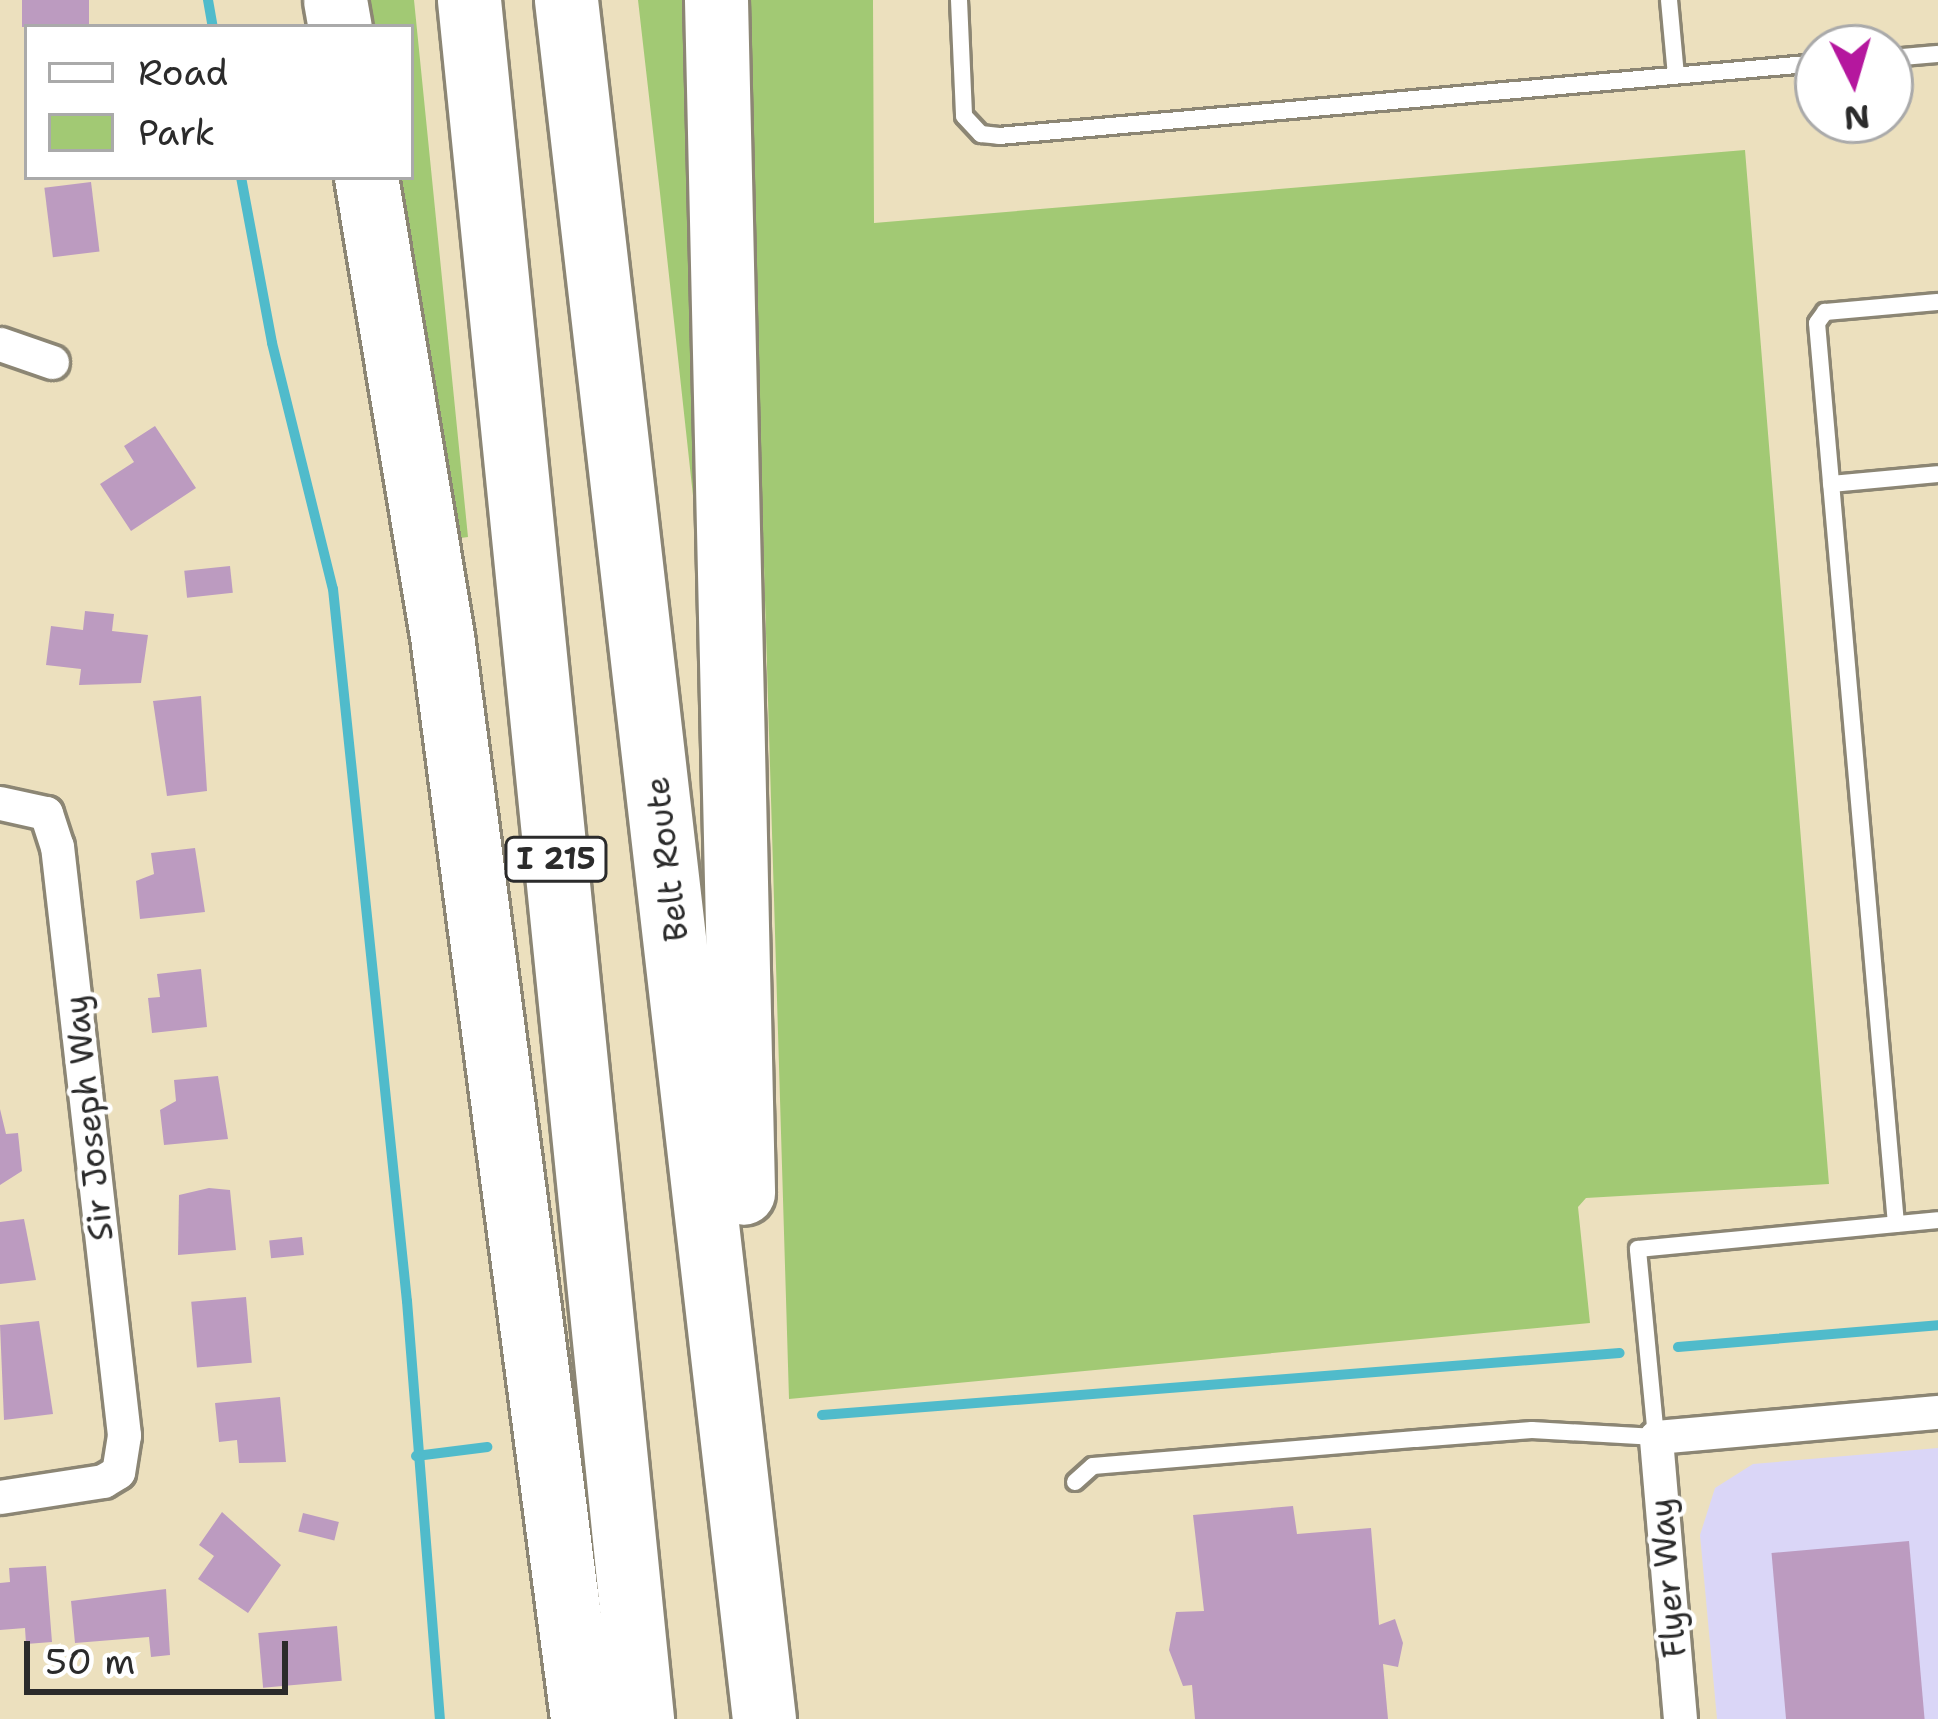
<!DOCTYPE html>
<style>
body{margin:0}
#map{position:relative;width:1938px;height:1719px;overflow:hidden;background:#ece0be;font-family:"Shantell Sans",sans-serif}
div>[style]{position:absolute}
.built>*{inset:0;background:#dad6f7}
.green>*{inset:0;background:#a2c974}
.stream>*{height:10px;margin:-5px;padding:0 5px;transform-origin:5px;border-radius:5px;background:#50bbcb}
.building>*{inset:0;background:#bc9bc0;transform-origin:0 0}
.roads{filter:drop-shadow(3px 0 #8c8674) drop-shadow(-3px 0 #8c8674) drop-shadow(0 3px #8c8674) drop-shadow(0 -3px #8c8674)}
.lane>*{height:16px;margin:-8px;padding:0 8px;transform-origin:8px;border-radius:8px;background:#fff}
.street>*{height:33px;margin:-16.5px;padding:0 16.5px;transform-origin:16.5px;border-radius:16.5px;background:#fff}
.highway>*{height:63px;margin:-31.5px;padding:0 31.5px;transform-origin:31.5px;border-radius:31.5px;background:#fff}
span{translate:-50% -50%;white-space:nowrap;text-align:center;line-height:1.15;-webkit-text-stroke:9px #fff;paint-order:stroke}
.shield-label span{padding:3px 9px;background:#fff;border:3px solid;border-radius:9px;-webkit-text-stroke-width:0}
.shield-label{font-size:30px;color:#2b2b2b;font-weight:700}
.street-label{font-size:33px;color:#2b2b2b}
.legend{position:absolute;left:24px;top:24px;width:390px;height:156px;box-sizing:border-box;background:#fff;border:3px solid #aaa;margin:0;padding:15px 21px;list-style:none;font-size:36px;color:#2b2b2b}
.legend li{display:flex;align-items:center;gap:24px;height:60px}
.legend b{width:60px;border:3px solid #aaa}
.north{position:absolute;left:1794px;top:24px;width:120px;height:120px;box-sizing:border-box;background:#fff;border:3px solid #aaa;border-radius:50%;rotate:175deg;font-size:33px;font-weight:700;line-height:48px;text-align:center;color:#2b2b2b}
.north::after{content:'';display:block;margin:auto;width:42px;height:54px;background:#b5179e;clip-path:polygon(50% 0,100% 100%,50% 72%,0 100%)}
.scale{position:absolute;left:24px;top:1641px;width:264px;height:54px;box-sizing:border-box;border:6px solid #2b2b2b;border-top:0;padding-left:15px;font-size:36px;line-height:42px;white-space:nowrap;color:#2b2b2b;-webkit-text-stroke:9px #fff;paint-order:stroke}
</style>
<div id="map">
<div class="built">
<i style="clip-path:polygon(1938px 1448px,1938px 1719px,1717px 1719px,1700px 1535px,1715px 1488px,1753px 1464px)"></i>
</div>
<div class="green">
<i style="clip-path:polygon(368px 0,414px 0,468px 537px,453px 539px,397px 177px,411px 177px,411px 27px,373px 27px)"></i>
<i style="clip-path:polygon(638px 0,690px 0,701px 569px,660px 193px)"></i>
<i style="clip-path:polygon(747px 0,873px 0,874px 223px,1745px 150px,1829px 1184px,1586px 1198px,1578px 1207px,1590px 1323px,789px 1399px)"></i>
</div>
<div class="stream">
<i style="left:208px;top:0;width:27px;rotate:80deg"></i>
<i style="left:241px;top:177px;width:169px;rotate:79.4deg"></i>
<i style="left:272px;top:343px;width:253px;rotate:76.1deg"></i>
<i style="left:333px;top:589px;width:716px;rotate:84.07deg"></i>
<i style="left:407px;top:1301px;width:419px;rotate:85.5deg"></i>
<i style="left:1678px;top:1347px;width:261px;rotate:-4.8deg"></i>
<i style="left:822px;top:1415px;width:800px;rotate:-4.44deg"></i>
<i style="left:416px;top:1456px;width:72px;rotate:-7.2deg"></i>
</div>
<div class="building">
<i style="left:22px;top:0;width:67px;height:27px"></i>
<i style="left:91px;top:182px;width:70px;height:47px;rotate:83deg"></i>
<i style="clip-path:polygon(155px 426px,196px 488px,131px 531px,100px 484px,134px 462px,124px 446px)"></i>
<i style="left:230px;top:566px;width:27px;height:46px;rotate:84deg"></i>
<i style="clip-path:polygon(85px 611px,114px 614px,112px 631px,148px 635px,141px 683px,79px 685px,81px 669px,46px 665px,51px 626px,83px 630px)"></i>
<i style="clip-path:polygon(201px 696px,207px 791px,167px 796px,153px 701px)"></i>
<i style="clip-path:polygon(195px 848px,205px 912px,140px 919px,136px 881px,154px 874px,151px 853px)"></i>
<i style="clip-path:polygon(201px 969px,207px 1027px,152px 1033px,148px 998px,160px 997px,157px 974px)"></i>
<i style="clip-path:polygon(218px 1076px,228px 1139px,164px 1145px,160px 1110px,176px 1101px,174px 1080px)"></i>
<i style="clip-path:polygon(0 1109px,6px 1134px,18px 1133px,22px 1171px,0 1185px)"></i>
<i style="clip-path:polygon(209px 1188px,230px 1190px,236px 1250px,178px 1255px,179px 1195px)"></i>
<i style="clip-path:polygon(24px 1219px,36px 1280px,0 1284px,0 1222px)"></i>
<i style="left:302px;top:1237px;width:18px;height:33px;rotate:84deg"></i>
<i style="left:246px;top:1297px;width:66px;height:55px;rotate:85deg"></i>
<i style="clip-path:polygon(39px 1321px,53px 1414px,4px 1420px,0 1325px)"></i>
<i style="clip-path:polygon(280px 1397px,286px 1462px,239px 1463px,237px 1440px,219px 1442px,215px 1403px)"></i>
<i style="clip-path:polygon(1293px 1506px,1297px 1534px,1371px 1528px,1379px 1625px,1395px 1619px,1403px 1643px,1398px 1667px,1383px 1664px,1388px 1719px,1195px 1719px,1192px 1685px,1183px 1686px,1169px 1650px,1176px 1612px,1204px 1611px,1193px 1515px)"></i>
<i style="clip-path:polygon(222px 1512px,281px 1565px,248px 1613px,198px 1579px,214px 1556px,199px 1545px)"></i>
<i style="left:303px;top:1513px;width:37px;height:19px;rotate:14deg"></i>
<i style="left:1909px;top:1541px;width:179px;height:138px;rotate:85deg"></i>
<i style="clip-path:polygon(46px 1566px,52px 1642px,26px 1644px,25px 1628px,0 1630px,0 1583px,10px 1582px,9px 1568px)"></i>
<i style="clip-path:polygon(166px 1589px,170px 1655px,151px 1657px,149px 1637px,75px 1643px,71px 1601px)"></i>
<i style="left:337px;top:1626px;width:55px;height:79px;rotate:85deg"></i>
</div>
<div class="roads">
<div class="lane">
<i style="left:959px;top:0;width:116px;rotate:87.5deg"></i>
<i style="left:964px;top:116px;width:25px;rotate:47deg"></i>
<i style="left:981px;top:134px;width:18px;rotate:6deg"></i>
<i style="left:999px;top:136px;width:822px;rotate:-5.09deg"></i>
<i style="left:1669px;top:0;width:75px;rotate:84.7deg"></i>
<i style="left:1890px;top:58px;width:48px;rotate:-4.8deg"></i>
<i style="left:1831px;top:484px;width:107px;rotate:-5.3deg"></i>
<i style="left:1896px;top:1224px;width:904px;rotate:-95.01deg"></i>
<i style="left:1817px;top:323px;width:14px;rotate:-54deg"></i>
<i style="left:1825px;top:312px;width:113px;rotate:-5.1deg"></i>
<i style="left:1075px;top:1482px;width:24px;rotate:-42deg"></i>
<i style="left:1093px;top:1466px;width:324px;rotate:-4.8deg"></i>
<i style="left:1416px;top:1439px;width:116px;rotate:-4.4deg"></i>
<i style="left:1532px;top:1430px;width:124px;rotate:3.2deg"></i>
<i style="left:1656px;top:1437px;width:189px;rotate:-95.5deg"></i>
<i style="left:1638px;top:1249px;width:301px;rotate:-5.5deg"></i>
</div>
<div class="street">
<i style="left:0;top:344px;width:55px;rotate:19.1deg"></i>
<i style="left:0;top:803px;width:47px;rotate:12.3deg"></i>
<i style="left:46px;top:813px;width:35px;rotate:72deg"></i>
<i style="left:57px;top:846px;width:593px;rotate:83.51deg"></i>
<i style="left:124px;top:1435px;width:37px;rotate:99deg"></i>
<i style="left:118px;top:1472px;width:17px;rotate:149deg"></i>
<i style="left:103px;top:1481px;width:104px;rotate:171.2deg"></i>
<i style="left:1680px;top:1719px;width:283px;rotate:-94.9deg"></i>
<i style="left:1656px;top:1437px;width:283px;rotate:-5.1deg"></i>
</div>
<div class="highway">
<i style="left:335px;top:0;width:27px;rotate:80deg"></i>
<i style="left:469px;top:0;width:1728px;rotate:84.25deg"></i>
<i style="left:566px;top:0;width:1730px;rotate:83.43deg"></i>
<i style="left:716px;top:0;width:1193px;rotate:88.7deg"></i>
<i style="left:366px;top:177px;width:465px;rotate:80.6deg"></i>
<i style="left:442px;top:636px;width:1092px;rotate:82.63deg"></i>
</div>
</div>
<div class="shield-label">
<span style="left:556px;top:859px">I 215</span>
</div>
<div class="street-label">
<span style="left:667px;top:859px;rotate:-97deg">Belt Route</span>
<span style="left:89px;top:1118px;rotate:-96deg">Sir Joseph Way</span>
<span style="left:1668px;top:1578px;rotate:-95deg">Flyer Way</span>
</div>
<ul class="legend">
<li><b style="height:15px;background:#fff"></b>Road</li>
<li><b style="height:33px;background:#a2c974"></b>Park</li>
</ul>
<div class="north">N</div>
<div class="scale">50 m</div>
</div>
